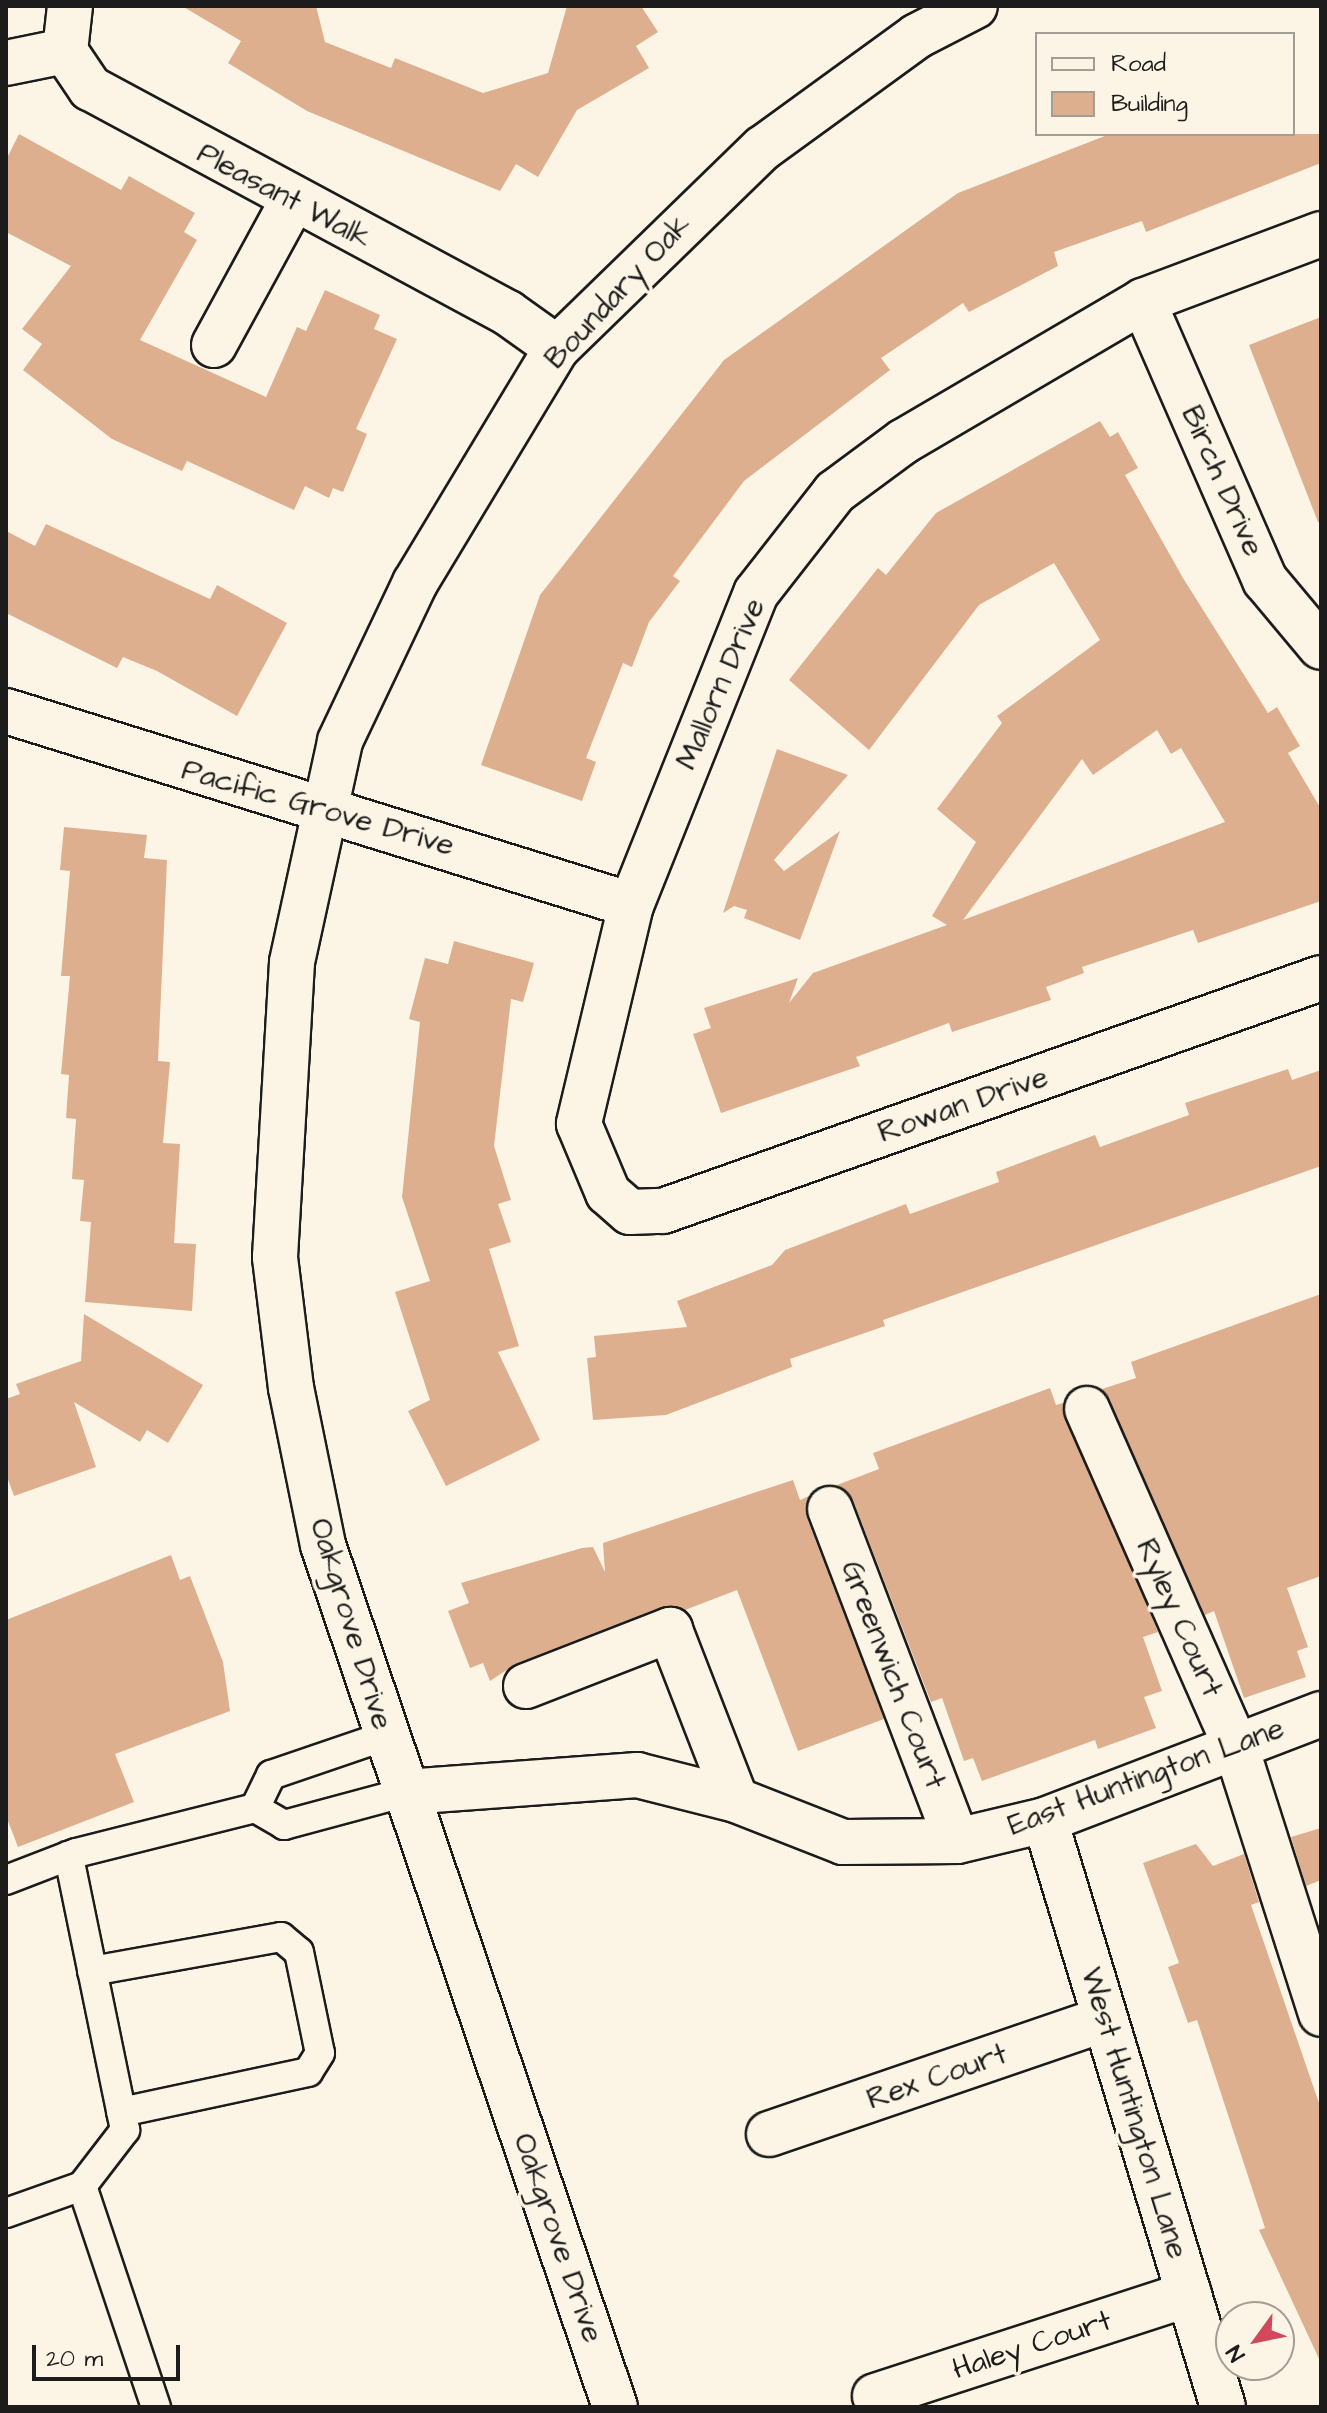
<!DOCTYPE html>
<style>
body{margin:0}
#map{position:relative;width:1327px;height:2413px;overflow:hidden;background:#fcf5e5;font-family:"Architects Daughter",sans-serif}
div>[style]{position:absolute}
.building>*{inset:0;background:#deaf8f}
.roads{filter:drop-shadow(2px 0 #1c1c1c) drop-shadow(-2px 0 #1c1c1c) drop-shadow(0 2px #1c1c1c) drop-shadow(0 -2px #1c1c1c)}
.service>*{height:28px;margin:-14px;padding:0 14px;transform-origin:14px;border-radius:14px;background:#fcf5e5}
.minor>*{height:44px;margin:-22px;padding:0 22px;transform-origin:22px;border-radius:22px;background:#fcf5e5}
.tertiary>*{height:44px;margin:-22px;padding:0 22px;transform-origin:22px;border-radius:22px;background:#fcf5e5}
span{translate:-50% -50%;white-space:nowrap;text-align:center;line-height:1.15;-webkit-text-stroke:7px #fcf5e5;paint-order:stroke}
.street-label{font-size:30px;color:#1c1c1c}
.frame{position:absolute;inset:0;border:8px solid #1c1c1c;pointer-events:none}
.legend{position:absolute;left:1035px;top:32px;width:260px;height:104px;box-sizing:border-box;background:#fcf5e5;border:2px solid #a29e95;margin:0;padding:10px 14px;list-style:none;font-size:24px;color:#1c1c1c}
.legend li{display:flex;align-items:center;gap:16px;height:40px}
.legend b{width:40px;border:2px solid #a29e95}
.north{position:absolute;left:1215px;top:2301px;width:80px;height:80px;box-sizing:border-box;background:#fcf5e5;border:2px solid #a29e95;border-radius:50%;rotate:237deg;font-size:22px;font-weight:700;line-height:32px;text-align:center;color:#1c1c1c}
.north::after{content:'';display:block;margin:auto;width:28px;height:36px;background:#d1495b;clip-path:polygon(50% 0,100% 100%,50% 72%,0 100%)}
.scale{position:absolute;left:32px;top:2345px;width:148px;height:36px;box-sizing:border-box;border:4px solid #1c1c1c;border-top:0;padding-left:10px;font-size:24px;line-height:28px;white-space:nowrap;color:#1c1c1c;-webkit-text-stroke:6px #fcf5e5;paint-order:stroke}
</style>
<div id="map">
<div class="building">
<i style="clip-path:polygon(182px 6px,316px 6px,325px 42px,391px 68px,395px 58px,483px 93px,548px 73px,567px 6px,641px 6px,658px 32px,636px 46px,649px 68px,577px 110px,538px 177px,516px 164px,500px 191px,307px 111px,228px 63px,241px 41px)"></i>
<i style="clip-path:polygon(19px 134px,121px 190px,129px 176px,195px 213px,184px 232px,197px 240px,140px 340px,266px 397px,297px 327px,306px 331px,325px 290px,380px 315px,374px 329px,397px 339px,356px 429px,367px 434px,343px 492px,333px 488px,329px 498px,305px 486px,294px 510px,187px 461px,182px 471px,112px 439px,23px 370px,42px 344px,22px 329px,71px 266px,6px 232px,6px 160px)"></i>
<i style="clip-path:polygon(1110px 134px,1321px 134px,1321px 163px,1146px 232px,1142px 221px,1054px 252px,1058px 266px,969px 312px,963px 303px,881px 358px,890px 370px,744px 481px,673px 576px,680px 581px,649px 622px,632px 667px,623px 663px,586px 758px,596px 762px,582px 801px,481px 765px,540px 595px,724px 360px,958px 193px)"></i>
<i style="clip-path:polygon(1321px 317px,1321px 522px,1318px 522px,1249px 345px)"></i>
<i style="clip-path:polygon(evenodd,1100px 421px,1110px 437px,1118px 432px,1138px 468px,1125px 475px,1183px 578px,1268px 713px,1277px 707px,1300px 746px,1288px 753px,1321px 809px,1321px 901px,1198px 943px,1193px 930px,1082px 967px,1084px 973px,1046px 987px,1051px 1000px,952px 1032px,949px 1023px,856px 1057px,860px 1066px,721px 1113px,693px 1034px,711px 1028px,704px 1008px,798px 978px,789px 1003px,813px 973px,947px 925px,932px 916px,976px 842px,937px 809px,1002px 723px,997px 716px,1100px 640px,1054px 563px,979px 605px,869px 750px,789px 680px,878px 568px,886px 575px,936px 513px,1100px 421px,1157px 730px,1171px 754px,1181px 748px,1225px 822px,963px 920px,1082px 759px,1093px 775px,1157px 730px)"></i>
<i style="clip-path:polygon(46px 524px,210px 599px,217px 585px,287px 623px,237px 716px,157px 671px,123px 657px,117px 668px,6px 613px,6px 531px,35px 546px)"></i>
<i style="clip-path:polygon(777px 749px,848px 775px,774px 860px,784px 871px,840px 831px,800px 940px,744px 918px,747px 910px,734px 906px,723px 913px)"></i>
<i style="clip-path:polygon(64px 827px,147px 835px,144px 858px,167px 860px,158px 1061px,170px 1062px,163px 1143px,180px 1144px,174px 1243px,196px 1244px,192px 1311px,85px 1302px,91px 1222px,80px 1221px,84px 1180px,72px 1179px,76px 1119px,66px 1118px,69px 1075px,61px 1074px,70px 976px,61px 976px,70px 871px,60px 870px)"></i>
<i style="clip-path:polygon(454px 941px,534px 963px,523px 1002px,511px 999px,494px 1146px,511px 1200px,498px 1204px,511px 1242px,489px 1249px,519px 1346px,498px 1352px,540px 1440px,446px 1486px,408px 1411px,430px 1400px,395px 1292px,430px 1281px,402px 1197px,420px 1022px,409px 1019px,425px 958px,448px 964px)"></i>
<i style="clip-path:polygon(1288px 1069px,1292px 1080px,1321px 1070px,1321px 1166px,883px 1320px,885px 1326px,790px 1359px,792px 1367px,666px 1415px,593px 1420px,587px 1358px,596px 1357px,594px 1336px,687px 1327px,677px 1301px,772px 1265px,785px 1250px,906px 1204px,910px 1214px,999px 1182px,996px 1172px,1095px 1135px,1100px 1147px,1189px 1115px,1185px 1103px)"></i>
<i style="clip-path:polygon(1321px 1294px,1321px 1576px,1287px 1588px,1308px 1647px,1297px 1651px,1306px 1677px,1244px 1698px,1214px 1611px,1205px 1615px,1102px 1389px,1136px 1378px,1131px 1362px)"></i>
<i style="clip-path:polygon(84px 1314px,203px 1385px,168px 1443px,147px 1430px,140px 1442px,74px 1402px,96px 1467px,14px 1496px,6px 1474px,6px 1399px,20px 1394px,16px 1384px,81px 1361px)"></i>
<i style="clip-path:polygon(1050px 1388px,1056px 1405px,1063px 1403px,1158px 1632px,1143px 1637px,1162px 1691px,1144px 1697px,1156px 1728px,1098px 1749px,1095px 1740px,982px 1781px,973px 1758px,964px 1761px,942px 1698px,931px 1702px,853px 1500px,837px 1485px,879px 1469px,873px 1453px)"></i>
<i style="clip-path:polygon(793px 1480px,800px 1500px,809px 1496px,807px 1518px,884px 1719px,798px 1751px,737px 1590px,685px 1610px,661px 1607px,517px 1663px,490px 1681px,483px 1663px,470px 1668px,448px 1611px,469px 1603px,461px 1583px,582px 1548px,593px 1547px,605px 1572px,603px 1543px)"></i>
<i style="clip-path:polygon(171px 1555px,180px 1580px,190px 1576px,223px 1662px,230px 1711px,115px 1754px,134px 1802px,18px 1847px,6px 1816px,6px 1620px)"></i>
<i style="clip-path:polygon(1321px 1828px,1321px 1880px,1306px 1886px,1291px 1837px)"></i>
<i style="clip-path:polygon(1196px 1844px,1213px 1866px,1244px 1854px,1259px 1902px,1251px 1905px,1321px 2109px,1321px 2363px,1259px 2230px,1265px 2228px,1197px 2020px,1188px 2023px,1168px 1967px,1179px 1963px,1143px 1863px)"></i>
</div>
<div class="roads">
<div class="service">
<i style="left:255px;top:1808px;width:37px;rotate:-64deg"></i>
<i style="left:271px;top:1775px;width:120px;rotate:-18.9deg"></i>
<i style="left:6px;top:1880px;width:75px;rotate:-21.1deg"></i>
<i style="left:76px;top:1853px;width:185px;rotate:-14.1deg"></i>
<i style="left:255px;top:1808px;width:34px;rotate:30deg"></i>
<i style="left:284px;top:1825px;width:126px;rotate:-15.1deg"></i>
<i style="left:92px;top:1971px;width:192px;rotate:-10.2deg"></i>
<i style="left:281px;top:1937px;width:23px;rotate:40deg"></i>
<i style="left:299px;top:1952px;width:103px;rotate:78.3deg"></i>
<i style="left:320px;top:2053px;width:22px;rotate:122deg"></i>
<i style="left:308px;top:2072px;width:191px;rotate:167.9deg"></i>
<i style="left:82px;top:2186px;width:233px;rotate:71.5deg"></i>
<i style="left:6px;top:2213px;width:81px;rotate:-19.6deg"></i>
<i style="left:82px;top:2186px;width:71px;rotate:-52.5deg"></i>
<i style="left:125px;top:2130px;width:280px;rotate:-101.6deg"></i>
</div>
<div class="minor">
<i style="left:70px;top:6px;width:45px;rotate:96.3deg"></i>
<i style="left:65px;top:51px;width:45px;rotate:56deg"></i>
<i style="left:90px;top:88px;width:475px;rotate:28.3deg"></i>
<i style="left:508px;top:313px;width:60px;rotate:35.5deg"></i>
<i style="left:6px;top:63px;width:60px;rotate:-11.5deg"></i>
<i style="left:1321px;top:234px;width:190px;rotate:159.4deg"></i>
<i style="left:1143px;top:301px;width:277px;rotate:149.6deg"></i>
<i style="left:904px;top:441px;width:86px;rotate:143.5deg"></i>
<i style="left:835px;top:492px;width:128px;rotate:128deg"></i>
<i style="left:756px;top:593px;width:336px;rotate:111.8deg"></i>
<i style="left:631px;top:905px;width:225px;rotate:103.4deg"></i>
<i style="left:579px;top:1124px;width:75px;rotate:67.2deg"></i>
<i style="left:608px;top:1193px;width:29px;rotate:41deg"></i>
<i style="left:630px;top:1212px;width:33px;rotate:-2deg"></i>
<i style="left:663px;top:1211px;width:698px;rotate:-19.5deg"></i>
<i style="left:1143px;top:301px;width:305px;rotate:66.4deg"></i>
<i style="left:1265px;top:580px;width:87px;rotate:50.1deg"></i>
<i style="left:214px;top:345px;width:163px;rotate:-61.4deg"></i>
<i style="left:6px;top:711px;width:654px;rotate:17.24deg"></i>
<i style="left:1087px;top:1409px;width:369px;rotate:66.2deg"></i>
<i style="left:1236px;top:1747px;width:280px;rotate:72.3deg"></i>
<i style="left:830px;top:1509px;width:355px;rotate:69.1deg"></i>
<i style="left:526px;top:1686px;width:155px;rotate:-21.3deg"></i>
<i style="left:670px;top:1630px;width:182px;rotate:68.8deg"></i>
<i style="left:406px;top:1792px;width:232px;rotate:-4.2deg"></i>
<i style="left:637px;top:1775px;width:102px;rotate:14.2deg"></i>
<i style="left:736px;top:1800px;width:115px;rotate:21.4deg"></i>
<i style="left:843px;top:1842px;width:114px;rotate:-0.5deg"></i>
<i style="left:957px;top:1841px;width:90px;rotate:-13.4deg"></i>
<i style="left:1045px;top:1820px;width:296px;rotate:-21deg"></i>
<i style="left:1045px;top:1820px;width:613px;rotate:73.13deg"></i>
<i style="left:769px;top:2134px;width:355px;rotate:-18.9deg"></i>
<i style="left:875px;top:2396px;width:330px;rotate:-18deg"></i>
</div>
<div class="tertiary">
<i style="left:615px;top:2407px;width:910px;rotate:-108.71deg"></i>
<i style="left:323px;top:1545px;width:160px;rotate:-101.5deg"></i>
<i style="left:291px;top:1388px;width:132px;rotate:-97deg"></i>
<i style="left:275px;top:1257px;width:295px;rotate:-86.7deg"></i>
<i style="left:292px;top:962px;width:226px;rotate:-77.7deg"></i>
<i style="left:340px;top:741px;width:175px;rotate:-64.6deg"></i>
<i style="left:415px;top:583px;width:275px;rotate:-58.9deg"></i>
<i style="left:557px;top:348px;width:287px;rotate:-44.2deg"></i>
<i style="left:763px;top:148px;width:190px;rotate:-36deg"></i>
<i style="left:917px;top:36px;width:65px;rotate:-27.3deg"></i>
</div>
</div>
<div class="street-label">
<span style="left:284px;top:196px;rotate:28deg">Pleasant Walk</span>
<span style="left:618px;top:292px;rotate:-47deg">Boundary Oak</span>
<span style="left:1222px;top:481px;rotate:66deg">Birch Drive</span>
<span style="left:721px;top:684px;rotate:-67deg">Mallorn Drive</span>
<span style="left:318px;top:808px;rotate:16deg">Pacific Grove Drive</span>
<span style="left:963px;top:1105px;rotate:-19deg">Rowan Drive</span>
<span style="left:1179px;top:1618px;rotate:66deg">Ryley Court</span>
<span style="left:351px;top:1624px;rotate:73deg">Oakgrove Drive</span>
<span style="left:893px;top:1675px;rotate:69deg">Greenwich Court</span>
<span style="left:1146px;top:1777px;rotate:-20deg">East Huntington Lane</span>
<span style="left:937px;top:2077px;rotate:-19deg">Rex Court</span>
<span style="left:1134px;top:2113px;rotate:73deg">West Huntington Lane</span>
<span style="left:558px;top:2238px;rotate:71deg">Oakgrove Drive</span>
<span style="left:1032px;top:2345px;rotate:-18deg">Haley Court</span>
</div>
<div class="frame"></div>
<ul class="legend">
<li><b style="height:10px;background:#fcf5e5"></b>Road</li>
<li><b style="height:22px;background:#deaf8f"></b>Building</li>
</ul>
<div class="north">N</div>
<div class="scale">20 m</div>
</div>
